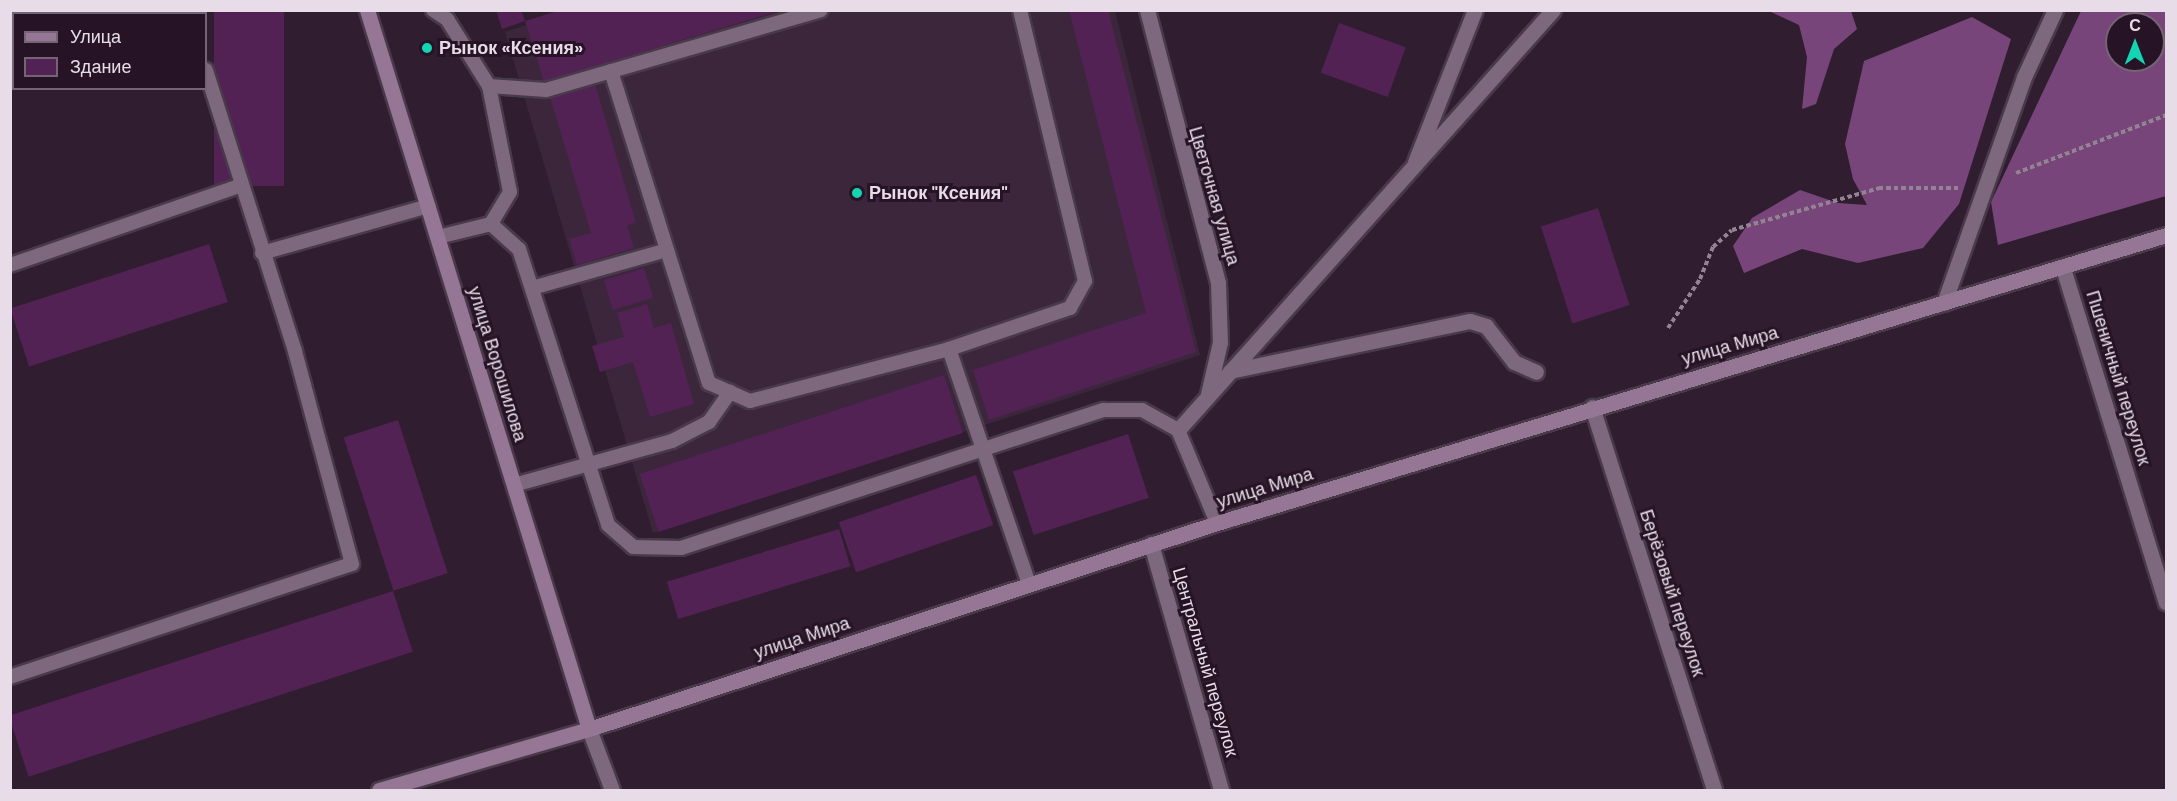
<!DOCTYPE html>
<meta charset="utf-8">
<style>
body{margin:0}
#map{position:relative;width:2177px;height:801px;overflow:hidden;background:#301e30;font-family:"DM Sans",sans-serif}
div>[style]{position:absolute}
.built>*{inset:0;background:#3c263c}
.forest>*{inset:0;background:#774579}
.building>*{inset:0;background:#522254;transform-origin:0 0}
.path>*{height:4px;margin-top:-2px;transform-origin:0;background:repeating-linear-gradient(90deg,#938493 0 4.5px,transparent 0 7.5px)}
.roads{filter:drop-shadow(2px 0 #493a4a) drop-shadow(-2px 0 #493a4a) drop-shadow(0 2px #493a4a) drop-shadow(0 -2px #493a4a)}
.service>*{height:14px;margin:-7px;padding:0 7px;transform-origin:7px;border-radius:7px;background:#7d687d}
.minor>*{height:15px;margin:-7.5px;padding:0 7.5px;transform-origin:7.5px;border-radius:7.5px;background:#7d687d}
.tertiary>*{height:15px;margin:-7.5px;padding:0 7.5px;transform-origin:7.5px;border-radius:7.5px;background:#7d687d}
.secondary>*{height:15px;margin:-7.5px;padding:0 7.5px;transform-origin:7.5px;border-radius:7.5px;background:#957695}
.dots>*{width:16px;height:16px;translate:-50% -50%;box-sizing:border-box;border:3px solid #261426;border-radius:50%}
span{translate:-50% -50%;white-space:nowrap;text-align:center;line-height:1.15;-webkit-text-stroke:6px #261426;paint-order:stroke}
.poi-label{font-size:18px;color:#e8dce8;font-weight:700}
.left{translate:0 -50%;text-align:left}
.street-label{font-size:18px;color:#e8dce8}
.frame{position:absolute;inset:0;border:12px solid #e8dce8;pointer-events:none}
.legend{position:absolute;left:12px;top:12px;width:195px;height:78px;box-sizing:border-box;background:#261426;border:2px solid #746474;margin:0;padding:8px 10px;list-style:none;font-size:18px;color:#e8dce8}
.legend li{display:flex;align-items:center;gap:12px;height:30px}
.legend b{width:30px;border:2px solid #746474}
.north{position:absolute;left:2105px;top:12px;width:60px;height:60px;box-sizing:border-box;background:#261426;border:2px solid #746474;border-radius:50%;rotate:0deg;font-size:16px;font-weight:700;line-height:24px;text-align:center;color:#e8dce8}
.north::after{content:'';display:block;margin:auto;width:21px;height:27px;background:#14d5b3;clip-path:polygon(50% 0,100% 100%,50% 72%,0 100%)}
</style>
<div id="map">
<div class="built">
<i style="clip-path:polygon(574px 10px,1115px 11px,1200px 355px,653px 533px,505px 32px)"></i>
</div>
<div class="forest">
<i style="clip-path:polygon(1769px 11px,1851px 11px,1857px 29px,1834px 49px,1816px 104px,1802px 109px,1807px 57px,1799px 25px)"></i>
<i style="clip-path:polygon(evenodd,2081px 11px,2166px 11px,2166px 196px,1998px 245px,1991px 202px,2081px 11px,2117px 24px,2153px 24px,2153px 60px,2117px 60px,2117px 24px)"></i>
<i style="clip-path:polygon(1972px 17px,2011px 39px,1959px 204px,1923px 248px,1858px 263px,1802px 249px,1744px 273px,1733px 246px,1752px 218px,1800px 190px,1838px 203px,1867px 205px,1853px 179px,1845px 144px,1864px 61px)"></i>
</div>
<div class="building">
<i style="left:214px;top:10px;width:70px;height:176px"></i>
<i style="clip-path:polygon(496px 10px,521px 10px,525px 21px,502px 29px)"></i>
<i style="clip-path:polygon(561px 10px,778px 10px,778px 11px,544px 82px,525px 21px)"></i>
<i style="clip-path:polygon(1069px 10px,1108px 10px,1196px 352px,989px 420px,973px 370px,1146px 313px)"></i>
<i style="left:1339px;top:23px;width:71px;height:53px;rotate:20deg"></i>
<i style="clip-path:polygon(595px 84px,636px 223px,627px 225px,634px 248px,577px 265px,569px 239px,591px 233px,550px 97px)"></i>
<i style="left:1598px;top:208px;width:102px;height:60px;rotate:72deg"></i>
<i style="left:209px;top:244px;width:61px;height:209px;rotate:72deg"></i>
<i style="left:644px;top:268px;width:31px;height:42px;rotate:73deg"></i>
<i style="clip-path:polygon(647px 304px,654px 328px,671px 323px,694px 404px,650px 417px,633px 362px,600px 372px,592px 346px,624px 337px,617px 313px)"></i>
<i style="left:944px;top:375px;width:61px;height:320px;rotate:72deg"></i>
<i style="left:398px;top:420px;width:161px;height:57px;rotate:72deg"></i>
<i style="left:1128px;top:434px;width:67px;height:121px;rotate:72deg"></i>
<i style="left:976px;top:475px;width:53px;height:145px;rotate:71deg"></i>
<i style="left:839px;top:529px;width:39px;height:180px;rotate:73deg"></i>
<i style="left:393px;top:591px;width:64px;height:404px;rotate:72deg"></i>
</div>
<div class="path">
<i style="left:2016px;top:173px;width:161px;rotate:-21.1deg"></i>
<i style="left:1668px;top:328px;width:59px;rotate:-56.9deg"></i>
<i style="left:1700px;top:279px;width:35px;rotate:-68deg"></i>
<i style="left:1713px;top:247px;width:25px;rotate:-42deg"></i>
<i style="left:1732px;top:230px;width:153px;rotate:-15.9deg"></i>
<i style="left:1879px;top:188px;width:81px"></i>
</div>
<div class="roads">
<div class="service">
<i style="left:187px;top:10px;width:4px;rotate:76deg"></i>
<i style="left:433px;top:10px;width:17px;rotate:33deg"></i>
<i style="left:447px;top:19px;width:79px;rotate:57.9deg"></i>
<i style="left:489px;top:86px;width:108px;rotate:78.8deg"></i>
<i style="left:510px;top:192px;width:37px;rotate:121deg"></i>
<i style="left:611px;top:71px;width:327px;rotate:72.6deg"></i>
<i style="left:709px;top:383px;width:45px;rotate:23.7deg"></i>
<i style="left:750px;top:401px;width:206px;rotate:-14.6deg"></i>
<i style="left:949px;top:349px;width:128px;rotate:-18.7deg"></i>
<i style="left:1070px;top:308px;width:31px;rotate:-61deg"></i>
<i style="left:1085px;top:281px;width:279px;rotate:-103.5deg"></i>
<i style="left:489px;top:86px;width:57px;rotate:4deg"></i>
<i style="left:546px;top:90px;width:286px;rotate:-16.2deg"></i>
<i style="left:438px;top:237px;width:55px;rotate:-13.8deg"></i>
<i style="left:491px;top:224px;width:38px;rotate:42deg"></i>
<i style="left:519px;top:249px;width:290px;rotate:72.1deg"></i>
<i style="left:608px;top:525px;width:33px;rotate:41deg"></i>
<i style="left:633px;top:547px;width:48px;rotate:1.2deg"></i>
<i style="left:681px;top:548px;width:445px;rotate:-18.1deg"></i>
<i style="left:1104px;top:410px;width:38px"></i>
<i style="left:1142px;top:410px;width:41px;rotate:29.1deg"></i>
<i style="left:1178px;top:430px;width:101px;rotate:67.2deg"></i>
<i style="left:262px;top:253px;width:173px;rotate:-15.8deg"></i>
<i style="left:10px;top:265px;width:245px;rotate:-19deg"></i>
<i style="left:532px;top:288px;width:140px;rotate:-15.7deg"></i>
<i style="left:949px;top:349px;width:248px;rotate:71.2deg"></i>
<i style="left:514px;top:485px;width:164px;rotate:-15.6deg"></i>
<i style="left:672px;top:441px;width:42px;rotate:-27.2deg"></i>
<i style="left:709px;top:422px;width:37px;rotate:-55deg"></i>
<i style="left:10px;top:677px;width:360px;rotate:-18.3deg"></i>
<i style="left:352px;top:564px;width:220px;rotate:-105deg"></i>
<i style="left:295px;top:351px;width:295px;rotate:-107.6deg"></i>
</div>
<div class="minor">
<i style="left:1147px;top:10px;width:282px;rotate:75.4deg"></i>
<i style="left:1218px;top:283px;width:59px;rotate:88.1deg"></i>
<i style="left:1220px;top:342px;width:53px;rotate:103deg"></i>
<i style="left:1415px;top:162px;width:163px;rotate:-68.5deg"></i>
<i style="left:1944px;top:303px;width:240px;rotate:-70.5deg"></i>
<i style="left:2024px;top:77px;width:74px;rotate:-65.2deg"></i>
<i style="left:1230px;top:371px;width:245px;rotate:-11.8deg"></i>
<i style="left:1470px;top:321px;width:17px;rotate:17deg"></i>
<i style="left:1486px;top:326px;width:46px;rotate:52.1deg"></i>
<i style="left:1514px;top:362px;width:24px;rotate:24deg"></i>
<i style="left:1592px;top:407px;width:402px;rotate:72.3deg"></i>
<i style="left:1178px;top:430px;width:563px;rotate:-48.24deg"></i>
<i style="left:589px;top:729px;width:65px;rotate:69.3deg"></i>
</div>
<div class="tertiary">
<i style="left:2063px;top:268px;width:350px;rotate:72.9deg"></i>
<i style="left:1151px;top:544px;width:256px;rotate:74.1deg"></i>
</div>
<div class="secondary">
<i style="left:367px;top:10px;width:752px;rotate:72.84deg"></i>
<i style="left:379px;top:790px;width:219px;rotate:-16.2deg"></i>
<i style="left:589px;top:729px;width:661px;rotate:-18.16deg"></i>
<i style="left:1217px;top:523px;width:992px;rotate:-16.88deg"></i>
</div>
</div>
<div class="dots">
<i style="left:427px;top:48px;background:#14d5b3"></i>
<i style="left:857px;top:193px;background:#14d5b3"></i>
</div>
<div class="poi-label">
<span class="left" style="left:439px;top:48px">Рынок «Ксения»</span>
<span class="left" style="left:869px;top:193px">Рынок "Ксения"</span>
</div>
<div class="street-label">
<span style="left:1214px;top:196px;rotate:74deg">Цветочная улица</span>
<span style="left:1730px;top:346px;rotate:-16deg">улица Мира</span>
<span style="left:497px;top:364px;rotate:73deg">улица Ворошилова</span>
<span style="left:2118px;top:378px;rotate:73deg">Пшеничный переулок</span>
<span style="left:1265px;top:488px;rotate:-17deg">улица Мира</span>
<span style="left:1672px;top:593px;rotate:72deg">Берёзовый переулок</span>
<span style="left:802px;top:638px;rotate:-18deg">улица Мира</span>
<span style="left:1205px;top:662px;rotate:74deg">Центральный переулок</span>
</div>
<div class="frame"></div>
<ul class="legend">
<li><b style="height:8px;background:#957695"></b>Улица</li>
<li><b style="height:16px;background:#522254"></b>Здание</li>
</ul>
<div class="north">С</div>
</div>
